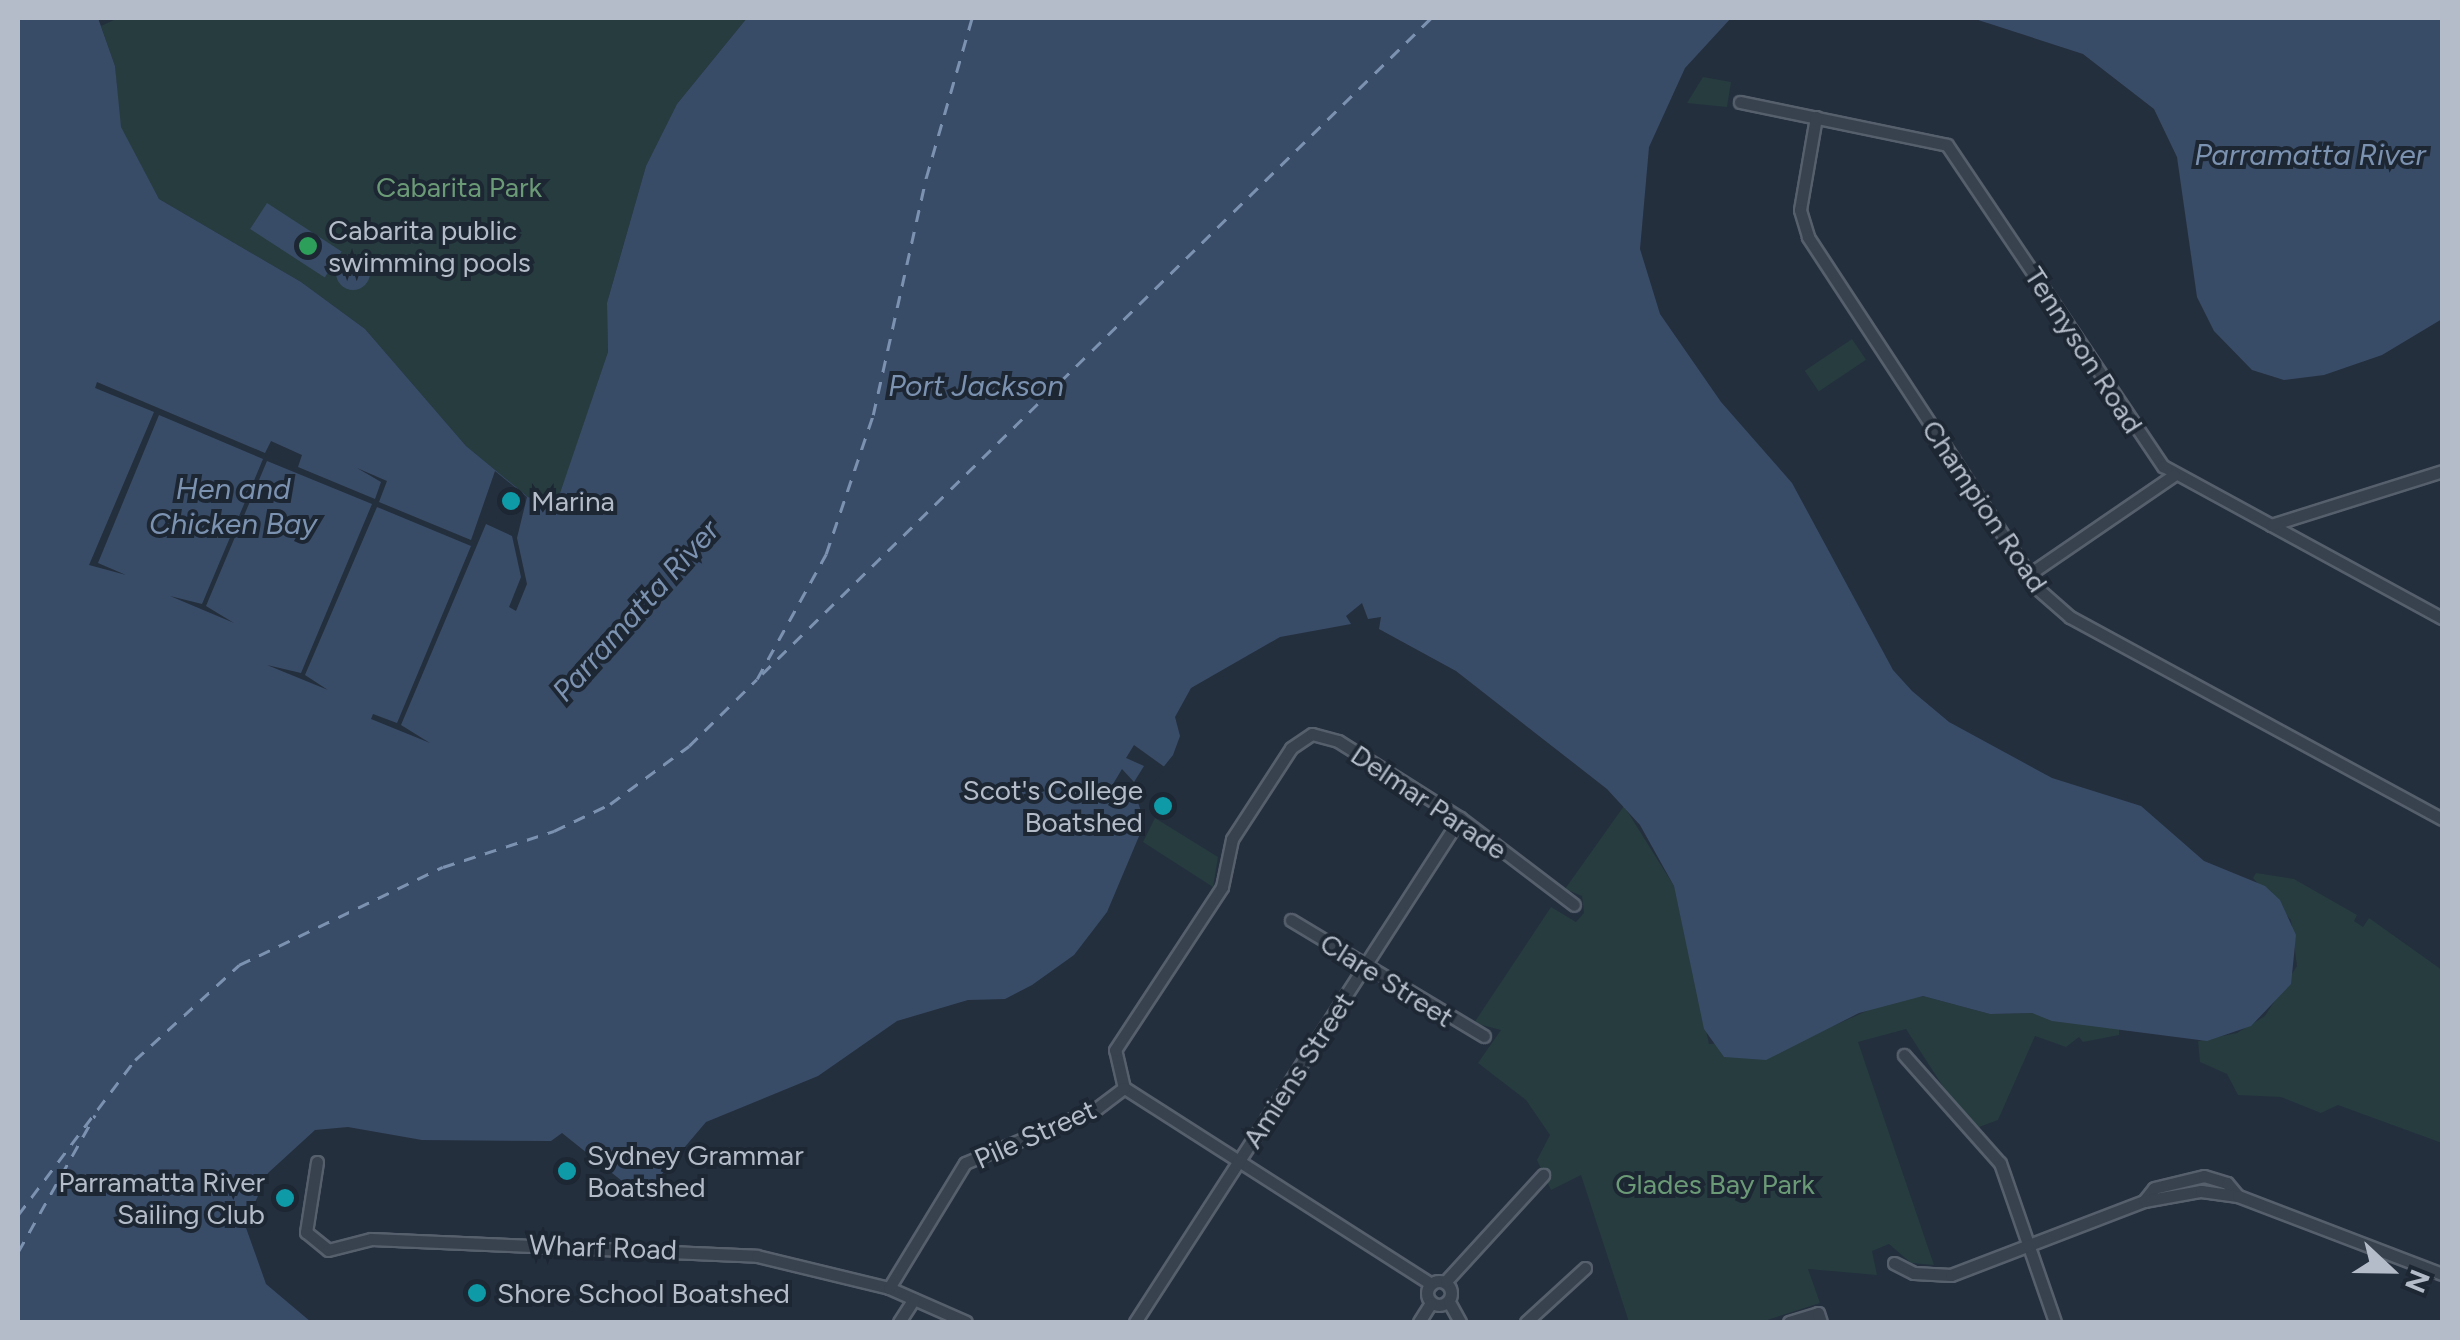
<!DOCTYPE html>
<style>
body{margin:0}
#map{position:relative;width:2460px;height:1340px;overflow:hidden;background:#242f3e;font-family:Figtree,sans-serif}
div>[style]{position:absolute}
.green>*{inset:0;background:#263c3f;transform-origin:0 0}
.water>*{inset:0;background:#394c67;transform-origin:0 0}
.round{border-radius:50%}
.pier>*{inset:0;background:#242f3e}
.ferry>*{height:2.5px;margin-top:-1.25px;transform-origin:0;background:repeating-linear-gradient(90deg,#7c92b1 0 12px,transparent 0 22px)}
.roads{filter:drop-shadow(2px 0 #565f6c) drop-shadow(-2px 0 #565f6c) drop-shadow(0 2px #565f6c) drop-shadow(0 -2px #565f6c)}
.minor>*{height:11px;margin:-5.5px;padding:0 5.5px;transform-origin:5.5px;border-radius:5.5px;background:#38414e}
.minor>.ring{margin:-5.5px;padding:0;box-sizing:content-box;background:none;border:11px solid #38414e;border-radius:50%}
.dots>*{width:28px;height:28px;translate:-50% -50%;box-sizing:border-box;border:5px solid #1d2633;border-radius:50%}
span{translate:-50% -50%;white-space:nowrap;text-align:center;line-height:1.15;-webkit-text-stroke:8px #1d2633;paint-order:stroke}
.park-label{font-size:28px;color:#6b9a76}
.poi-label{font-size:28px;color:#b4bcc9}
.left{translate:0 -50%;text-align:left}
.right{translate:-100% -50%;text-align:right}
.street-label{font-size:28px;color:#b4bcc9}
.water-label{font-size:30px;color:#7c92b1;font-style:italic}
.frame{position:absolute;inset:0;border:20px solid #b4bcc9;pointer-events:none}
.north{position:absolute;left:2340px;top:1220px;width:100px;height:100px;-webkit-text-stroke:8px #1d2633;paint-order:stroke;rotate:112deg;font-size:28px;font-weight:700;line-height:40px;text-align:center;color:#b4bcc9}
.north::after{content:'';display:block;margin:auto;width:35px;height:45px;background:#b4bcc9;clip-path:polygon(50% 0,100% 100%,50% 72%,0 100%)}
</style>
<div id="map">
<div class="green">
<i style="clip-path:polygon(118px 18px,747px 18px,677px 104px,646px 166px,607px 303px,608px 352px,556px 508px,528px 497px,466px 446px,365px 329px,301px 282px,159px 199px,120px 127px,115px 66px,101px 26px)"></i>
<i style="clip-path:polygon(1703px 77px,1731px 82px,1727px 107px,1687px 103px)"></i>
<i style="left:1852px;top:339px;width:25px;height:57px;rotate:56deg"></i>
<i style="clip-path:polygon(1624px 806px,1674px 886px,1709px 1044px,1804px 1039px,1880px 1005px,1923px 996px,1990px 1014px,2032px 1013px,2119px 1028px,2119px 1035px,2083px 1042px,2079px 1037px,2066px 1047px,2035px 1036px,1998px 1120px,1971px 1130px,1906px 1029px,1858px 1042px,1934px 1265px,1911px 1263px,1889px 1244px,1872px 1251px,1877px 1275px,1808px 1269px,1820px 1303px,1761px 1322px,1629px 1322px,1581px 1175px,1551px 1190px,1537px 1160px,1550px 1135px,1526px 1100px,1478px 1063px,1501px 1030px,1474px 1023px,1551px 907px,1576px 922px,1584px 913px,1582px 896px,1565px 889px)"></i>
<i style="clip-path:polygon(1155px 818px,1218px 857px,1213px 887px,1143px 842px)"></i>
<i style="clip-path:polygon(2256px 873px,2294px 879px,2357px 915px,2354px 921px,2363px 927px,2369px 918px,2442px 970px,2442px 1143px,2338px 1105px,2321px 1113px,2281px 1097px,2238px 1095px,2227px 1074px,2200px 1062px,2198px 1041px,2237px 1033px,2265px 1016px,2297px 966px,2291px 920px,2253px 878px)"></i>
</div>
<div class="water">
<i style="clip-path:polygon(18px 18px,98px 18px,115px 66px,121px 127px,159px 199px,301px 282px,365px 329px,466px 446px,528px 497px,555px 508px,608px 352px,607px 303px,646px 166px,677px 104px,747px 18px,1731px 18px,1685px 68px,1649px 147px,1640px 249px,1660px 314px,1721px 402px,1792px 483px,1893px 670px,1912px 691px,1949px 722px,2052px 778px,2141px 806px,2204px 861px,2265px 886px,2280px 900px,2296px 935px,2291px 984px,2251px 1026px,2207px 1041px,2052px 1021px,2032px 1013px,1990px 1014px,1923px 996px,1859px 1013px,1766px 1060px,1724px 1057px,1704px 1029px,1674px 886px,1640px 825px,1607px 789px,1456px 671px,1379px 629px,1381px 617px,1368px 619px,1362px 603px,1346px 616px,1351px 624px,1280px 637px,1191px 688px,1175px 717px,1180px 736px,1173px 755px,1137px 800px,1145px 822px,1107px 912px,1074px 955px,1032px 985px,1005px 999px,968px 1000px,897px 1021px,818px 1076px,706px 1122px,656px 1181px,622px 1181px,562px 1133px,551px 1141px,422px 1140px,348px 1127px,315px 1130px,268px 1173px,245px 1225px,266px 1284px,311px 1322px,18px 1322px)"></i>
<i style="clip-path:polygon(1972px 18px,2442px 18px,2442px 319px,2382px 355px,2324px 375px,2284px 380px,2252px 370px,2214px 331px,2197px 297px,2177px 157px,2154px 109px,2083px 54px)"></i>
<i style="left:267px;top:203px;width:89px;height:31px;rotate:33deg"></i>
<i class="round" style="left:336px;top:256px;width:34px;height:34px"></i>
</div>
<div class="pier">
<i style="clip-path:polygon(97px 382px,265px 453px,271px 441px,302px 455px,298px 467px,375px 499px,381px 482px,357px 468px,387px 481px,379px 502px,471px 540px,495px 471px,527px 497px,517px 538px,527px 584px,516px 611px,509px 607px,521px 577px,512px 536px,486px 524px,401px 725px,430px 743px,371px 719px,373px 714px,397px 723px,471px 546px,377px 507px,305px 675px,328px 690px,267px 665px,301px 673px,372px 504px,267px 461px,206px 606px,234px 623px,170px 596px,202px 604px,263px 459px,159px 415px,98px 563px,126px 575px,89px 565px,154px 412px,95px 388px)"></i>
<i style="clip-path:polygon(1134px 745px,1166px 768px,1137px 801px,1110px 789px,1122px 769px,1134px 782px,1144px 766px,1126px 758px)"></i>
</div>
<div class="ferry">
<i style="left:762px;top:674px;width:937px;rotate:-44.44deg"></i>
<i style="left:18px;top:1215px;width:194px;rotate:-53deg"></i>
<i style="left:135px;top:1060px;width:141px;rotate:-42.4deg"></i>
<i style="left:239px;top:965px;width:226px;rotate:-25.7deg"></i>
<i style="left:443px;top:867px;width:117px;rotate:-18deg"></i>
<i style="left:554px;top:831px;width:62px;rotate:-25.7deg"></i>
<i style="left:610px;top:804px;width:98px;rotate:-36.3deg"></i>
<i style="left:689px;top:746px;width:95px;rotate:-44.6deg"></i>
<i style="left:757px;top:679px;width:143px;rotate:-61.1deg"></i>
<i style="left:826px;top:554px;width:147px;rotate:-71.3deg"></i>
<i style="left:873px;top:415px;width:243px;rotate:-77.4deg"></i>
<i style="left:926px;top:178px;width:166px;rotate:-74deg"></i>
<i style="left:18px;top:1252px;width:157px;rotate:-60.7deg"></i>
</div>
<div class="roads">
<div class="minor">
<i style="left:1740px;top:102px;width:211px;rotate:11.7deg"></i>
<i style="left:1947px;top:145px;width:387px;rotate:56.1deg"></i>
<i style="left:2163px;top:466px;width:318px;rotate:28.6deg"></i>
<i style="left:1816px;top:117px;width:94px;rotate:99.8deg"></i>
<i style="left:1800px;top:210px;width:28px;rotate:73deg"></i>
<i style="left:1808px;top:237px;width:420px;rotate:56.8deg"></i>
<i style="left:2038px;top:589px;width:43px;rotate:41.2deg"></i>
<i style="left:2070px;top:617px;width:423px;rotate:28.5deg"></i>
<i style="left:2271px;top:525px;width:179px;rotate:-17.5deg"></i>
<i style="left:2028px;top:575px;width:177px;rotate:-34.4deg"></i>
<i style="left:1291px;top:920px;width:225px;rotate:31deg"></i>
<i style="left:1904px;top:1055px;width:144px;rotate:48.4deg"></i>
<i style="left:2000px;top:1163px;width:168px;rotate:70.9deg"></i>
<i style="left:317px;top:1162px;width:71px;rotate:98.9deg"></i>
<i style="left:306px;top:1232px;width:28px;rotate:39deg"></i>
<i style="left:328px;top:1250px;width:44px;rotate:-14.3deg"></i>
<i style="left:371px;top:1239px;width:386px;rotate:2.5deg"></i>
<i style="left:757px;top:1256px;width:136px;rotate:13.6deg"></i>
<i style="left:889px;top:1288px;width:84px;rotate:23.8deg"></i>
<i style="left:2144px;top:1201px;width:16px;rotate:-52deg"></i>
<i style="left:2154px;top:1188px;width:51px;rotate:-13.5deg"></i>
<i style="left:2204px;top:1176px;width:24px;rotate:17deg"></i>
<i style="left:2227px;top:1183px;width:17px;rotate:50deg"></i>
<i style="left:1894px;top:1263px;width:22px;rotate:27deg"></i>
<i style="left:1914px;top:1273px;width:37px;rotate:3deg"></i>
<i style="left:1951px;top:1275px;width:207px;rotate:-21deg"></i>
<i style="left:2144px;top:1201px;width:58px;rotate:-10deg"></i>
<i style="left:2201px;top:1191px;width:37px;rotate:8deg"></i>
<i style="left:2238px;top:1196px;width:218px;rotate:20.9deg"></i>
<i class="ring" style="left:1427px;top:1281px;width:13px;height:13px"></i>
<i style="left:1446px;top:1281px;width:144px;rotate:-47.5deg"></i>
<i style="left:1431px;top:1284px;width:364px;rotate:-147.4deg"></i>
<i style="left:1124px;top:1088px;width:39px;rotate:-103deg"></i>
<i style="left:1115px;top:1050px;width:195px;rotate:-56.7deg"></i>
<i style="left:1222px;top:887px;width:49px;rotate:-78.2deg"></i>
<i style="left:1232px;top:839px;width:108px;rotate:-57deg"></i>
<i style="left:1291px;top:748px;width:25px;rotate:-34deg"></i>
<i style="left:1312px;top:734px;width:27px;rotate:15deg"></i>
<i style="left:1338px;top:741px;width:144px;rotate:32.3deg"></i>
<i style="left:1460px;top:818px;width:143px;rotate:37.3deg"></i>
<i style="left:889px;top:1288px;width:146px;rotate:-58.7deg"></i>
<i style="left:965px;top:1163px;width:142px;rotate:-22.4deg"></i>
<i style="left:1096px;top:1109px;width:35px;rotate:-37deg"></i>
<i style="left:1449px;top:1302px;width:23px;rotate:61deg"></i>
<i style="left:899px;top:1322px;width:27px;rotate:-57deg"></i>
<i style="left:1135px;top:1322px;width:600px;rotate:-57.18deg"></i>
<i style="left:1419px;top:1322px;width:22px;rotate:-58deg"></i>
<i style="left:1526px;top:1322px;width:80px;rotate:-42.5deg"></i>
<i style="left:1789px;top:1322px;width:30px;rotate:-17deg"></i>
<i style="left:1818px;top:1313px;width:9px;rotate:72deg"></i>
</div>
</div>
<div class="dots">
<i style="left:308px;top:246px;background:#2e9e5b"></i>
<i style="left:511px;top:501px;background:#0f9aa8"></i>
<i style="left:1163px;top:806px;background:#0f9aa8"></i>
<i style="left:567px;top:1171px;background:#0f9aa8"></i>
<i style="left:285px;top:1198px;background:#0f9aa8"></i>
<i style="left:477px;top:1293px;background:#0f9aa8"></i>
</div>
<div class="park-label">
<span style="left:459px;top:187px">Cabarita Park</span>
<span style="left:1715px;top:1184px">Glades Bay Park</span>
</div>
<div class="poi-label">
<span class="left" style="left:328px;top:246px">Cabarita public<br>swimming pools</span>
<span class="left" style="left:531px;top:501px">Marina</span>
<span class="right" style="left:1143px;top:806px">Scot's College<br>Boatshed</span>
<span class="left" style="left:587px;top:1171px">Sydney Grammar<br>Boatshed</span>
<span class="right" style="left:265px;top:1198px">Parramatta River<br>Sailing Club</span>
<span class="left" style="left:497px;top:1293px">Shore School Boatshed</span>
</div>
<div class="street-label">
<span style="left:2084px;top:350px;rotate:57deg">Tennyson Road</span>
<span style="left:1985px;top:506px;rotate:56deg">Champion Road</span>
<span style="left:1429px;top:802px;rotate:34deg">Delmar Parade</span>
<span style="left:1387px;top:980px;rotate:32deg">Clare Street</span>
<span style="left:1298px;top:1070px;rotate:-57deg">Amiens Street</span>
<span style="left:1035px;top:1134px;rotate:-24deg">Pile Street</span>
<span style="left:603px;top:1247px;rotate:2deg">Wharf Road</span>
</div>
<div class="water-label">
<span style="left:2310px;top:155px">Parramatta River</span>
<span style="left:976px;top:386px">Port Jackson</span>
<span style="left:233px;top:506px">Hen and<br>Chicken Bay</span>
<span style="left:636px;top:611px;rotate:-48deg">Parramatta River</span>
</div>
<div class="frame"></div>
<div class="north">N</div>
</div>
